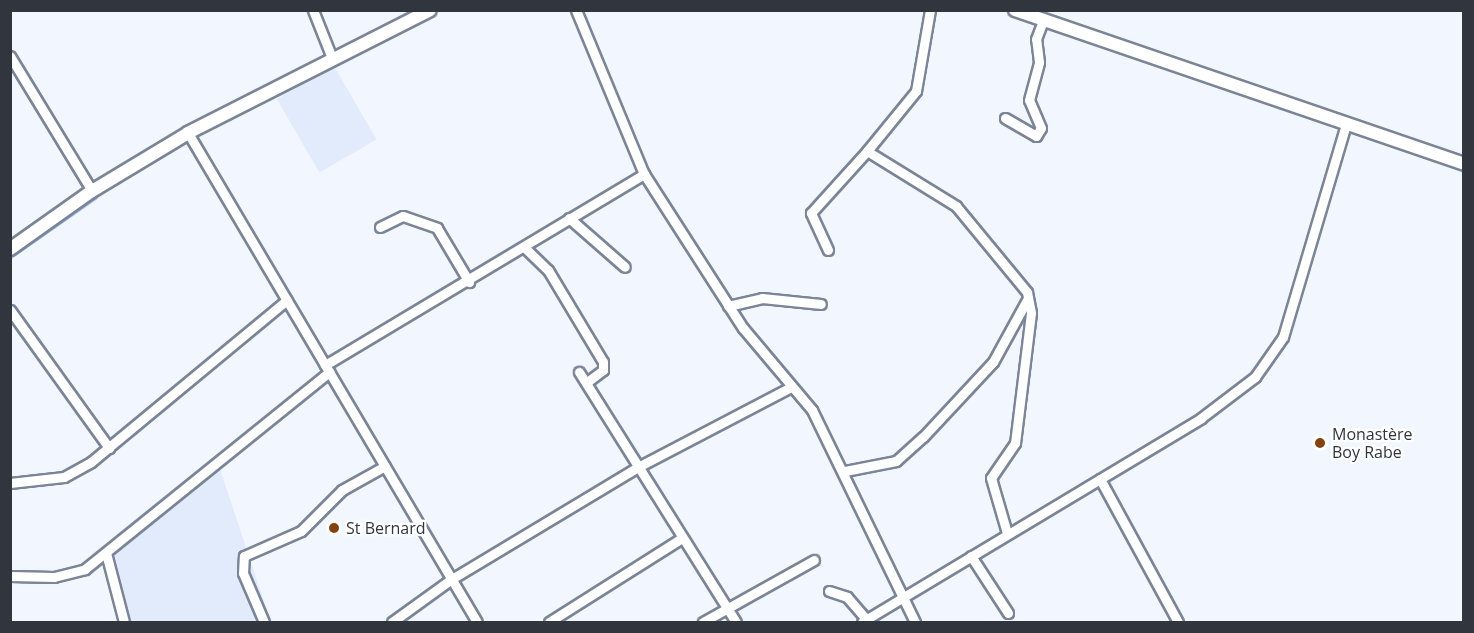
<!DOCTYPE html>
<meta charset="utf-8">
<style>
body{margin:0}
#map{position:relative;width:1474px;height:633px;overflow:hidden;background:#f2f7ff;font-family:"Open Sans",sans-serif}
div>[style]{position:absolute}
.built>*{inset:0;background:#e2ebfb;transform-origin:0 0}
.stream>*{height:2px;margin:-1px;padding:0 1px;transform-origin:1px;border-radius:1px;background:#a0bff8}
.roads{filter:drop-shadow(2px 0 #7b8597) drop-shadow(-2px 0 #7b8597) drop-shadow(0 2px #7b8597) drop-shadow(0 -2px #7b8597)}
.minor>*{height:9px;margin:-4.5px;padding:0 4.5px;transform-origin:4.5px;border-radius:4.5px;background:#fff}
.major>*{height:12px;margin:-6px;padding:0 6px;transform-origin:6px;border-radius:6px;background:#fff}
.dots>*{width:16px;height:16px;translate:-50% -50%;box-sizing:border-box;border:3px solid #fff;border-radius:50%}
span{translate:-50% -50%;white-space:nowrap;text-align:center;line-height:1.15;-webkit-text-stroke:4.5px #fff;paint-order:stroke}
.poi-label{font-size:16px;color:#31353d}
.left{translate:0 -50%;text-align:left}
.frame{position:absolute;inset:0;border:12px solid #31353d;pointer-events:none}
</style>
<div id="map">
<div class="built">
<i style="left:334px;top:66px;width:85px;height:66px;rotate:60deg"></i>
<i style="clip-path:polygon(219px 466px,271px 622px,127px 622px,111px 548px)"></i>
</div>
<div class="stream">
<i style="left:10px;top:259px;width:106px;rotate:-35deg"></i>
</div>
<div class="roads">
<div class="minor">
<i style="left:313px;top:10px;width:52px;rotate:68.4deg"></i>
<i style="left:576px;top:10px;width:178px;rotate:67.5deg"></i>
<i style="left:644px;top:174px;width:183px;rotate:57.3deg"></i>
<i style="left:743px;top:328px;width:107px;rotate:49.9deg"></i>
<i style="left:812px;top:410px;width:236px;rotate:64.1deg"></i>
<i style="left:930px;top:10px;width:82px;rotate:99.8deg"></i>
<i style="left:916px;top:91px;width:77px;rotate:129.2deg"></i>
<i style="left:867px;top:151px;width:105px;rotate:31.7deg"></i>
<i style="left:956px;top:206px;width:112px;rotate:50.5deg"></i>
<i style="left:1027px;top:292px;width:21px;rotate:79deg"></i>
<i style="left:1031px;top:313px;width:131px;rotate:97deg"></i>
<i style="left:1015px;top:443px;width:42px;rotate:124.4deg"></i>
<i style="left:991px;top:478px;width:57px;rotate:73.8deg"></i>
<i style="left:10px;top:56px;width:158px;rotate:58.7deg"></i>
<i style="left:1005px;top:118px;width:36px;rotate:30deg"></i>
<i style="left:1036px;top:136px;width:9px;rotate:-58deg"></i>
<i style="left:1041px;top:128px;width:30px;rotate:-113deg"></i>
<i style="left:1029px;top:100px;width:39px;rotate:-75deg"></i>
<i style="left:1039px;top:62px;width:23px;rotate:-97deg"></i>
<i style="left:1036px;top:39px;width:19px;rotate:-69deg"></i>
<i style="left:188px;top:133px;width:568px;rotate:59.42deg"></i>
<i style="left:569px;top:218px;width:74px;rotate:41.2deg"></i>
<i style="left:380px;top:227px;width:25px;rotate:-26deg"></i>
<i style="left:403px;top:216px;width:36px;rotate:19deg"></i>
<i style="left:437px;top:228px;width:63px;rotate:59.3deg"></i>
<i style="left:524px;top:247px;width:33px;rotate:44deg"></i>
<i style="left:548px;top:270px;width:107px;rotate:59.1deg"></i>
<i style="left:603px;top:362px;width:8px;rotate:90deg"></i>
<i style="left:603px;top:370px;width:21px;rotate:143deg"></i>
<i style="left:828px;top:250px;width:41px;rotate:-114.7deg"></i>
<i style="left:811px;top:213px;width:84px;rotate:-47.9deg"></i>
<i style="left:728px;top:306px;width:35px;rotate:-13deg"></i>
<i style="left:762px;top:298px;width:59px;rotate:5.8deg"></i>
<i style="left:10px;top:310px;width:170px;rotate:54.3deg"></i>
<i style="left:325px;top:365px;width:372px;rotate:-30.9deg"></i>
<i style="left:579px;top:372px;width:295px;rotate:57.9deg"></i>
<i style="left:845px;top:471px;width:52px;rotate:-11.1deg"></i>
<i style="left:896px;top:461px;width:36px;rotate:-42deg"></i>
<i style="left:923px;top:437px;width:103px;rotate:-47deg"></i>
<i style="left:993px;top:362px;width:73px;rotate:-61.3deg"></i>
<i style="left:1100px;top:479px;width:163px;rotate:61.4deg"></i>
<i style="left:10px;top:483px;width:54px;rotate:-6.3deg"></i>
<i style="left:64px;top:477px;width:31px;rotate:-29deg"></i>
<i style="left:91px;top:462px;width:254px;rotate:-39.6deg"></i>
<i style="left:106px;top:553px;width:71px;rotate:75.4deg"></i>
<i style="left:971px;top:556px;width:68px;rotate:57deg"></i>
<i style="left:10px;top:576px;width:44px;rotate:1.3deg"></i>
<i style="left:54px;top:577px;width:32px;rotate:-14deg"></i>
<i style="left:85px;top:569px;width:314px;rotate:-38.9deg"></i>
<i style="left:829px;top:591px;width:19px;rotate:18deg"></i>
<i style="left:847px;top:597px;width:30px;rotate:49deg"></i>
<i style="left:264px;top:622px;width:53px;rotate:-113.2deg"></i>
<i style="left:243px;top:573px;width:17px;rotate:-87deg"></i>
<i style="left:244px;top:556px;width:62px;rotate:-23.7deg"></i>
<i style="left:301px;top:531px;width:58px;rotate:-45deg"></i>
<i style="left:342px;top:490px;width:49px;rotate:-29.2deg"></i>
<i style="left:392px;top:622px;width:72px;rotate:-35.9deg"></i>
<i style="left:450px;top:580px;width:222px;rotate:-31deg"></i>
<i style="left:640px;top:466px;width:168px;rotate:-27.6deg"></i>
<i style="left:549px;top:622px;width:157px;rotate:-32.3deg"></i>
<i style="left:703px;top:622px;width:127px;rotate:-29.2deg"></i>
<i style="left:862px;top:622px;width:396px;rotate:-31deg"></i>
<i style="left:1201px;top:418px;width:68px;rotate:-37.2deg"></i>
<i style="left:1255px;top:377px;width:49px;rotate:-55deg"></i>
<i style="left:1283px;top:337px;width:222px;rotate:-73.5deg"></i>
</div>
<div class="major">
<i style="left:1015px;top:10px;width:475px;rotate:18.9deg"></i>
<i style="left:10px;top:249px;width:100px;rotate:-35.3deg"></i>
<i style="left:92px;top:191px;width:112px;rotate:-31.1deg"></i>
<i style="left:188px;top:133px;width:271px;rotate:-26.9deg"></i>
</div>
</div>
<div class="dots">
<i style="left:1320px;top:443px;background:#844210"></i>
<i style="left:334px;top:528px;background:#844210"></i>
</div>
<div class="poi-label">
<span class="left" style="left:1332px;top:443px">Monastère<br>Boy Rabe</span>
<span class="left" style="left:346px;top:528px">St Bernard</span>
</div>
<div class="frame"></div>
</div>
